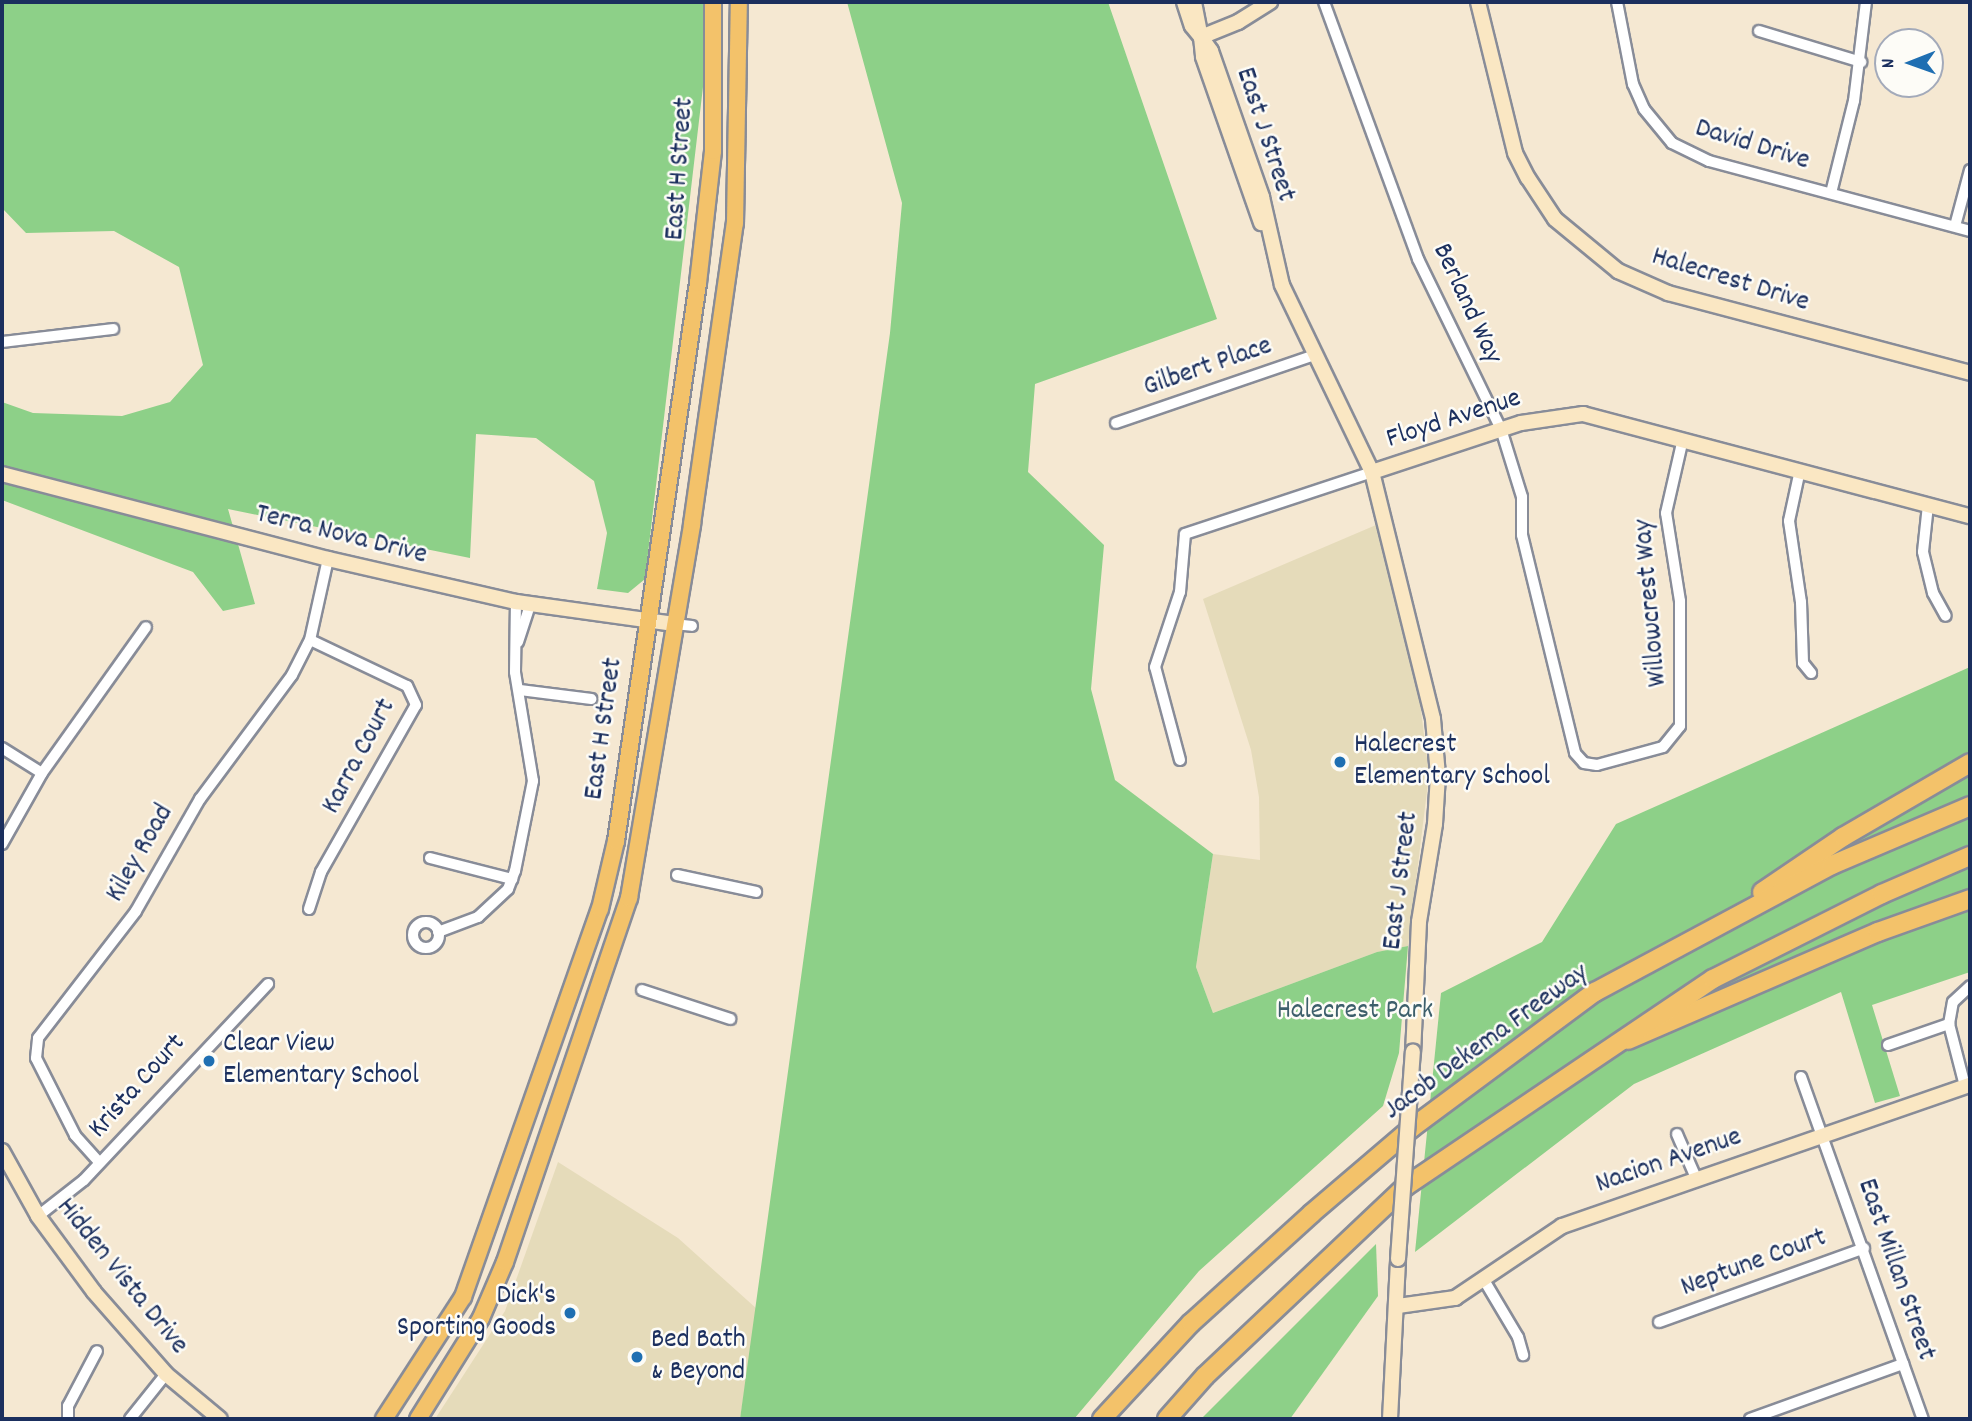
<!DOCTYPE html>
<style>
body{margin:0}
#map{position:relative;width:1972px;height:1421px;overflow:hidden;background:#f5e8d2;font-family:Dekko,sans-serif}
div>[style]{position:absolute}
.built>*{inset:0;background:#e5dbba}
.green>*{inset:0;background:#8dd088}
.roads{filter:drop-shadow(2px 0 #888c98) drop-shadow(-2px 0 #888c98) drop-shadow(0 2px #888c98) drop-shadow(0 -2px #888c98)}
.street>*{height:10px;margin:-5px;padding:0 5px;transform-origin:5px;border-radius:5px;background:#fff}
.street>.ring{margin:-5px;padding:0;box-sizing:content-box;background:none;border:10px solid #fff;border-radius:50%}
.secondary>*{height:14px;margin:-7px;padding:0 7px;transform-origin:7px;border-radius:7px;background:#fae7c3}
.primary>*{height:16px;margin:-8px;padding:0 8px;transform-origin:8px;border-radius:8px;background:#f3c26a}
.highway>*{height:18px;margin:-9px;padding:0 9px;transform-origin:9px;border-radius:9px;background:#f3c26a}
.bridges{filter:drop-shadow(2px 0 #888c98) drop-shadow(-2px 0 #888c98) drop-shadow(0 2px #888c98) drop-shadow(0 -2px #888c98)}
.secondary-bridge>*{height:14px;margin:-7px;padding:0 7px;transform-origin:7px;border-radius:7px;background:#fae7c3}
.dots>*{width:19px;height:19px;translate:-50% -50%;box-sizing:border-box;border:4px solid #fdfcf7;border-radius:50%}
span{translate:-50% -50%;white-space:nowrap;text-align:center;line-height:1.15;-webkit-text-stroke:5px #fdfcf7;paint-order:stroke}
.street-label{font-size:28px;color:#1b2f5e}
.poi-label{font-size:28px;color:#1b2f5e}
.left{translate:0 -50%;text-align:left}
.right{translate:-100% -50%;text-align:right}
.park-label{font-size:28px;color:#3d5f6b}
.frame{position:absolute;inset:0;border:4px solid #1b2f5e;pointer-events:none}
.north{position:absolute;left:1874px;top:28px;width:70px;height:70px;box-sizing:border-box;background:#fdfcf7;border:2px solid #a3aaba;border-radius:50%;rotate:269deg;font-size:19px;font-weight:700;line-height:28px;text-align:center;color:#1b2f5e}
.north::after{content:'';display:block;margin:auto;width:24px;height:32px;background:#1f6fb2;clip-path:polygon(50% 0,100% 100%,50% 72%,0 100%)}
</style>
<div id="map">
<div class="built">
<i style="clip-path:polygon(1376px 525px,1419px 694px,1429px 775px,1408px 946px,1377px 952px,1213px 1013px,1196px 967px,1213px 854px,1260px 860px,1259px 797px,1251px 750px,1203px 599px)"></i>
<i style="clip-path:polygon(558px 1162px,678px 1238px,757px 1309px,740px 1419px,435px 1419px,505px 1311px)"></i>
</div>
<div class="green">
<i style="clip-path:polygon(2px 2px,703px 2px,705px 70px,645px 579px,628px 593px,597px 589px,607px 533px,594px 481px,536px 438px,476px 434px,470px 558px,228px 509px,255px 604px,223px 611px,193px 572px,2px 500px,2px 402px,33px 413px,122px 416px,170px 402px,203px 365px,179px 267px,114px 231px,26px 233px,2px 208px)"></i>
<i style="clip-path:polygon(847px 2px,1108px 2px,1217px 319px,1035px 384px,1028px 472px,1104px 545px,1091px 689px,1115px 780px,1213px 854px,1196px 967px,1213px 1013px,1377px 952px,1408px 946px,1399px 1053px,1383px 1106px,1199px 1271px,1074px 1419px,740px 1419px,890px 333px,902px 203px)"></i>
<i style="clip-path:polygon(1970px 667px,1970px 972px,1872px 1005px,1900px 1096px,1875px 1103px,1841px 992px,1634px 1084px,1415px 1252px,1441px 993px,1542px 942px,1616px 824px)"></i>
<i style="clip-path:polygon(1376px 1244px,1378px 1296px,1290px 1419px,1201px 1419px)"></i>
</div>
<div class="roads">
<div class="street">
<i style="left:1324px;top:2px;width:274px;rotate:69.9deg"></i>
<i style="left:1418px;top:259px;width:189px;rotate:64deg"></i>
<i style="left:1501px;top:429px;width:71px;rotate:72.8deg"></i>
<i style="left:1522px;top:497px;width:38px;rotate:90deg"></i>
<i style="left:1522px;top:535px;width:224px;rotate:76.3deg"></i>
<i style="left:1575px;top:753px;width:13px;rotate:48deg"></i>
<i style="left:1584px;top:763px;width:13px;rotate:9deg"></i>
<i style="left:1597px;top:765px;width:68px;rotate:-15.3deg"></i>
<i style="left:1663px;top:747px;width:27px;rotate:-51deg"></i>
<i style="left:1680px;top:726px;width:125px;rotate:-90deg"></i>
<i style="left:1680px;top:601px;width:89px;rotate:-99deg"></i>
<i style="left:1666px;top:513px;width:76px;rotate:-77.1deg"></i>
<i style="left:1617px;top:2px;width:84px;rotate:79deg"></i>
<i style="left:1633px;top:84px;width:27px;rotate:66deg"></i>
<i style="left:1644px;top:109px;width:44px;rotate:50.5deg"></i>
<i style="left:1672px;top:143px;width:41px;rotate:25.9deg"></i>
<i style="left:1709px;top:161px;width:270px;rotate:15deg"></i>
<i style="left:1759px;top:31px;width:107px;rotate:16.9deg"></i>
<i style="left:1831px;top:193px;width:95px;rotate:-76deg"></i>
<i style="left:1854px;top:101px;width:100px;rotate:-83.1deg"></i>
<i style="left:1955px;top:226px;width:58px;rotate:-75deg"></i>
<i style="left:2px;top:342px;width:112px;rotate:-6.7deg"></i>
<i style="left:1116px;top:423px;width:210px;rotate:-18.9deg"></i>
<i style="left:1800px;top:470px;width:52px;rotate:102.2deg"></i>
<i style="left:1789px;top:521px;width:82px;rotate:81.6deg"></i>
<i style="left:1801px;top:602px;width:61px;rotate:88.1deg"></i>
<i style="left:1803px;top:663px;width:13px;rotate:51deg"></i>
<i style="left:1928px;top:505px;width:47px;rotate:96.1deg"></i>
<i style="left:1923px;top:552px;width:42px;rotate:76.3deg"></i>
<i style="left:1933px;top:593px;width:26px;rotate:61deg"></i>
<i style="left:674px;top:624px;width:18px;rotate:6deg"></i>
<i style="left:518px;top:642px;width:40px;rotate:-72deg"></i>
<i style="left:520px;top:690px;width:72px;rotate:7.2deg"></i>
<i style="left:2px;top:748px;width:47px;rotate:32deg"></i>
<i style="left:1180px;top:760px;width:96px;rotate:-105deg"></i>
<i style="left:1155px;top:667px;width:79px;rotate:-71.6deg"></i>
<i style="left:1180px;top:592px;width:58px;rotate:-85.1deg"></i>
<i style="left:1185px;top:534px;width:197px;rotate:-18.3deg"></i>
<i style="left:2px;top:844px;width:81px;rotate:-60.6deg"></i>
<i style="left:42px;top:773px;width:179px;rotate:-54.5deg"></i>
<i style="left:430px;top:858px;width:85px;rotate:14.4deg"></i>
<i style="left:677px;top:875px;width:81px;rotate:12.1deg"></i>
<i style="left:309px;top:909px;width:39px;rotate:-72deg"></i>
<i style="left:321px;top:872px;width:192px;rotate:-60.4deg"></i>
<i style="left:416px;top:705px;width:21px;rotate:-115deg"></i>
<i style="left:407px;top:686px;width:107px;rotate:-154.6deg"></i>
<i class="ring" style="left:413px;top:922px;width:16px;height:16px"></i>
<i style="left:438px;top:932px;width:43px;rotate:-20.6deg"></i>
<i style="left:478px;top:917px;width:41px;rotate:-43deg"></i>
<i style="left:508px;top:889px;width:19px;rotate:-69deg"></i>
<i style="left:515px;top:871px;width:92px;rotate:-78.7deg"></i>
<i style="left:533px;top:781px;width:110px;rotate:-99.4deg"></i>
<i style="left:515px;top:672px;width:70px;rotate:-89.2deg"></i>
<i style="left:642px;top:990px;width:93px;rotate:18.2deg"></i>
<i style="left:1888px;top:1045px;width:65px;rotate:-19deg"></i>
<i style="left:1801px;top:1077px;width:363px;rotate:70.4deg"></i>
<i style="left:1965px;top:1086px;width:64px;rotate:-104.5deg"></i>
<i style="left:1949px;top:1024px;width:22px;rotate:-80deg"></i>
<i style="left:1953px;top:1002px;width:23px;rotate:-43deg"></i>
<i style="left:1677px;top:1134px;width:48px;rotate:66.6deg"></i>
<i style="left:99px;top:1162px;width:36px;rotate:-132deg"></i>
<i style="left:75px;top:1135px;width:86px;rotate:-116.9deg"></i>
<i style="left:36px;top:1058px;width:20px;rotate:-84deg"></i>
<i style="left:38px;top:1038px;width:160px;rotate:-52.3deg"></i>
<i style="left:136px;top:911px;width:129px;rotate:-60.3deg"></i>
<i style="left:200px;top:799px;width:154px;rotate:-53.4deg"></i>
<i style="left:292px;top:675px;width:39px;rotate:-63deg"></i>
<i style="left:310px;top:640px;width:83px;rotate:-77.5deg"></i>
<i style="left:38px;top:1216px;width:58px;rotate:-38deg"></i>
<i style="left:84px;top:1180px;width:269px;rotate:-46.8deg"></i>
<i style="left:1484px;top:1280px;width:66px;rotate:59.2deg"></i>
<i style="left:1518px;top:1337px;width:19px;rotate:74deg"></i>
<i style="left:1659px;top:1322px;width:218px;rotate:-19.8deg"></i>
<i style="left:68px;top:1419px;width:13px;rotate:-90deg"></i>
<i style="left:68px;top:1406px;width:62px;rotate:-62.2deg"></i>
<i style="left:130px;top:1419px;width:58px;rotate:-51.3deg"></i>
<i style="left:1750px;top:1419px;width:163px;rotate:-19.8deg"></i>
</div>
<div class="secondary">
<i style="left:1184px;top:2px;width:25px;rotate:72deg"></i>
<i style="left:1192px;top:26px;width:14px;rotate:51deg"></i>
<i style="left:1201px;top:37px;width:20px;rotate:84deg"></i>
<i style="left:1203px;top:57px;width:176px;rotate:70.7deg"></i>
<i style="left:1194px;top:2px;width:36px;rotate:79deg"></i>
<i style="left:1201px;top:37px;width:17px;rotate:54deg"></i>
<i style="left:1211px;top:51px;width:155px;rotate:70.7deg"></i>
<i style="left:1262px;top:197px;width:90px;rotate:77.2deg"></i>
<i style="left:1282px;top:285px;width:208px;rotate:64.3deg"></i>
<i style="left:1372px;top:472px;width:254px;rotate:76.1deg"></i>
<i style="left:1433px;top:719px;width:56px;rotate:84.9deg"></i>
<i style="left:1438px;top:775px;width:49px;rotate:93.5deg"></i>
<i style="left:1435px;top:824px;width:99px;rotate:99.3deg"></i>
<i style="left:1419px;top:922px;width:130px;rotate:92.6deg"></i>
<i style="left:1478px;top:2px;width:155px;rotate:76.2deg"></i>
<i style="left:1515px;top:153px;width:28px;rotate:63deg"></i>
<i style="left:1528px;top:178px;width:49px;rotate:56.6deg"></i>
<i style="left:1555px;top:219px;width:82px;rotate:39.5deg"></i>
<i style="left:1618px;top:271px;width:55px;rotate:23.7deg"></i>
<i style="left:1668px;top:293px;width:312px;rotate:14.8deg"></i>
<i style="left:1201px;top:37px;width:40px;rotate:-22deg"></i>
<i style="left:1238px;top:22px;width:38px;rotate:-32deg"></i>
<i style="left:1372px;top:472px;width:157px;rotate:-18.2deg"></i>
<i style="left:1521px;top:423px;width:63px;rotate:-8.3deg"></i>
<i style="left:1583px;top:414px;width:400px;rotate:14.8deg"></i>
<i style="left:2px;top:474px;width:337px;rotate:14.6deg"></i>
<i style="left:328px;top:559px;width:193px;rotate:12.9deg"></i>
<i style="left:516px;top:602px;width:160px;rotate:7.9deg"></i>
<i style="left:2px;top:1151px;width:74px;rotate:61deg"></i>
<i style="left:38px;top:1216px;width:94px;rotate:53.6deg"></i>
<i style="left:94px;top:1292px;width:109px;rotate:48.7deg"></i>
<i style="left:166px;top:1374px;width:70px;rotate:39.8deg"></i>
<i style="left:1398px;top:1306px;width:58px;rotate:-8deg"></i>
<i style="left:1455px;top:1298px;width:129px;rotate:-33.9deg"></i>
<i style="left:1562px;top:1226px;width:432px;rotate:-19.1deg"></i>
<i style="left:1390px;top:1419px;width:160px;rotate:-87.1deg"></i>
</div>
<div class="primary">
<i style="left:384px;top:1419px;width:145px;rotate:-57.1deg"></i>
<i style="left:463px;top:1297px;width:411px;rotate:-70.6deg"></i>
<i style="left:600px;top:909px;width:70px;rotate:-76.8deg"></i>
<i style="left:616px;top:841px;width:564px;rotate:-81.64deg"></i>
<i style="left:698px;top:283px;width:133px;rotate:-83.5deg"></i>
<i style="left:713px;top:151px;width:149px;rotate:-90deg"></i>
<i style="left:418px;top:1419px;width:119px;rotate:-58deg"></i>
<i style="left:481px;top:1318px;width:61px;rotate:-66.8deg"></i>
<i style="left:505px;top:1262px;width:385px;rotate:-71.2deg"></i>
<i style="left:629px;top:898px;width:379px;rotate:-80.4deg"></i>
<i style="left:692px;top:524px;width:304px;rotate:-81.9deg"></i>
<i style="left:735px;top:223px;width:221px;rotate:-89deg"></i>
</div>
<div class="highway">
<i style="left:1762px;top:892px;width:98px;rotate:-34.2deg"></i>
<i style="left:1843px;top:837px;width:147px;rotate:-30.2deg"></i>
<i style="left:1628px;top:1040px;width:272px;rotate:-23.4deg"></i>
<i style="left:1878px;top:932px;width:98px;rotate:-19.7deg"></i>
<i style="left:1102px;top:1419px;width:131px;rotate:-47.2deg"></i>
<i style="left:1191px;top:1323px;width:162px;rotate:-42.2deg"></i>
<i style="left:1311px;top:1214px;width:134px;rotate:-40.5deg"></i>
<i style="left:1413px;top:1127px;width:227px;rotate:-36.6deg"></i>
<i style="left:1595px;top:992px;width:269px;rotate:-28.2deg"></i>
<i style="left:1832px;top:865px;width:150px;rotate:-23.1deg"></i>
<i style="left:1167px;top:1419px;width:57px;rotate:-48.5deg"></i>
<i style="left:1205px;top:1376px;width:277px;rotate:-43.4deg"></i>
<i style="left:1406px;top:1186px;width:370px;rotate:-34deg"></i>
<i style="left:1713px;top:979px;width:189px;rotate:-26.7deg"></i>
<i style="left:1882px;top:894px;width:96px;rotate:-23.4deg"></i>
</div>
</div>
<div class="bridges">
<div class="secondary-bridge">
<i style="left:1398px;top:1259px;width:208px;rotate:-85.9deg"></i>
</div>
</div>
<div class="dots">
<i style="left:1340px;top:762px;background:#1f6fb2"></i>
<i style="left:209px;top:1061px;background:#1f6fb2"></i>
<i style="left:570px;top:1313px;background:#1f6fb2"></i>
<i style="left:637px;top:1357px;background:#1f6fb2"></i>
</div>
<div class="street-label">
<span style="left:1264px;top:135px;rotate:72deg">East J Street</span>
<span style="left:1752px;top:146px;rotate:17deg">David Drive</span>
<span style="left:681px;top:169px;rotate:-86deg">East H Street</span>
<span style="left:1730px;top:281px;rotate:17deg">Halecrest Drive</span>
<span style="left:1466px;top:304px;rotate:65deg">Berland Way</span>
<span style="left:1208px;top:368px;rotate:-19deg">Gilbert Place</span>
<span style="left:1454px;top:420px;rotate:-18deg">Floyd Avenue</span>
<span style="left:341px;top:536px;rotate:14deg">Terra Nova Drive</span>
<span style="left:1652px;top:603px;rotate:-95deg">Willowcrest Way</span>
<span style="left:605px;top:729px;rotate:-82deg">East H Street</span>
<span style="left:360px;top:757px;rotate:-62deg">Karra Court</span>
<span style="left:141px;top:854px;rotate:-60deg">Kiley Road</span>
<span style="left:1402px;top:881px;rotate:-83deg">East J Street</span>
<span style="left:1487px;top:1043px;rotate:-36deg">Jacob Dekema Freeway</span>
<span style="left:138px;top:1087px;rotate:-48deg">Krista Court</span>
<span style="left:1669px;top:1162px;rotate:-19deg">Nacion Avenue</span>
<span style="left:1754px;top:1264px;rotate:-20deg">Neptune Court</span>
<span style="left:1895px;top:1270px;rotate:71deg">East Millan Street</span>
<span style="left:121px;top:1277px;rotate:51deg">Hidden Vista Drive</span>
</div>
<div class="poi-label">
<span class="left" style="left:1354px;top:762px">Halecrest<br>Elementary School</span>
<span class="left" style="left:223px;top:1061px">Clear View<br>Elementary School</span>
<span class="right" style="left:556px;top:1313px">Dick's<br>Sporting Goods</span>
<span class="left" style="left:651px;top:1357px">Bed Bath<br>&amp; Beyond</span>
</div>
<div class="park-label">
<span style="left:1355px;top:1012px">Halecrest Park</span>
</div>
<div class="frame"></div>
<div class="north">N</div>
</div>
